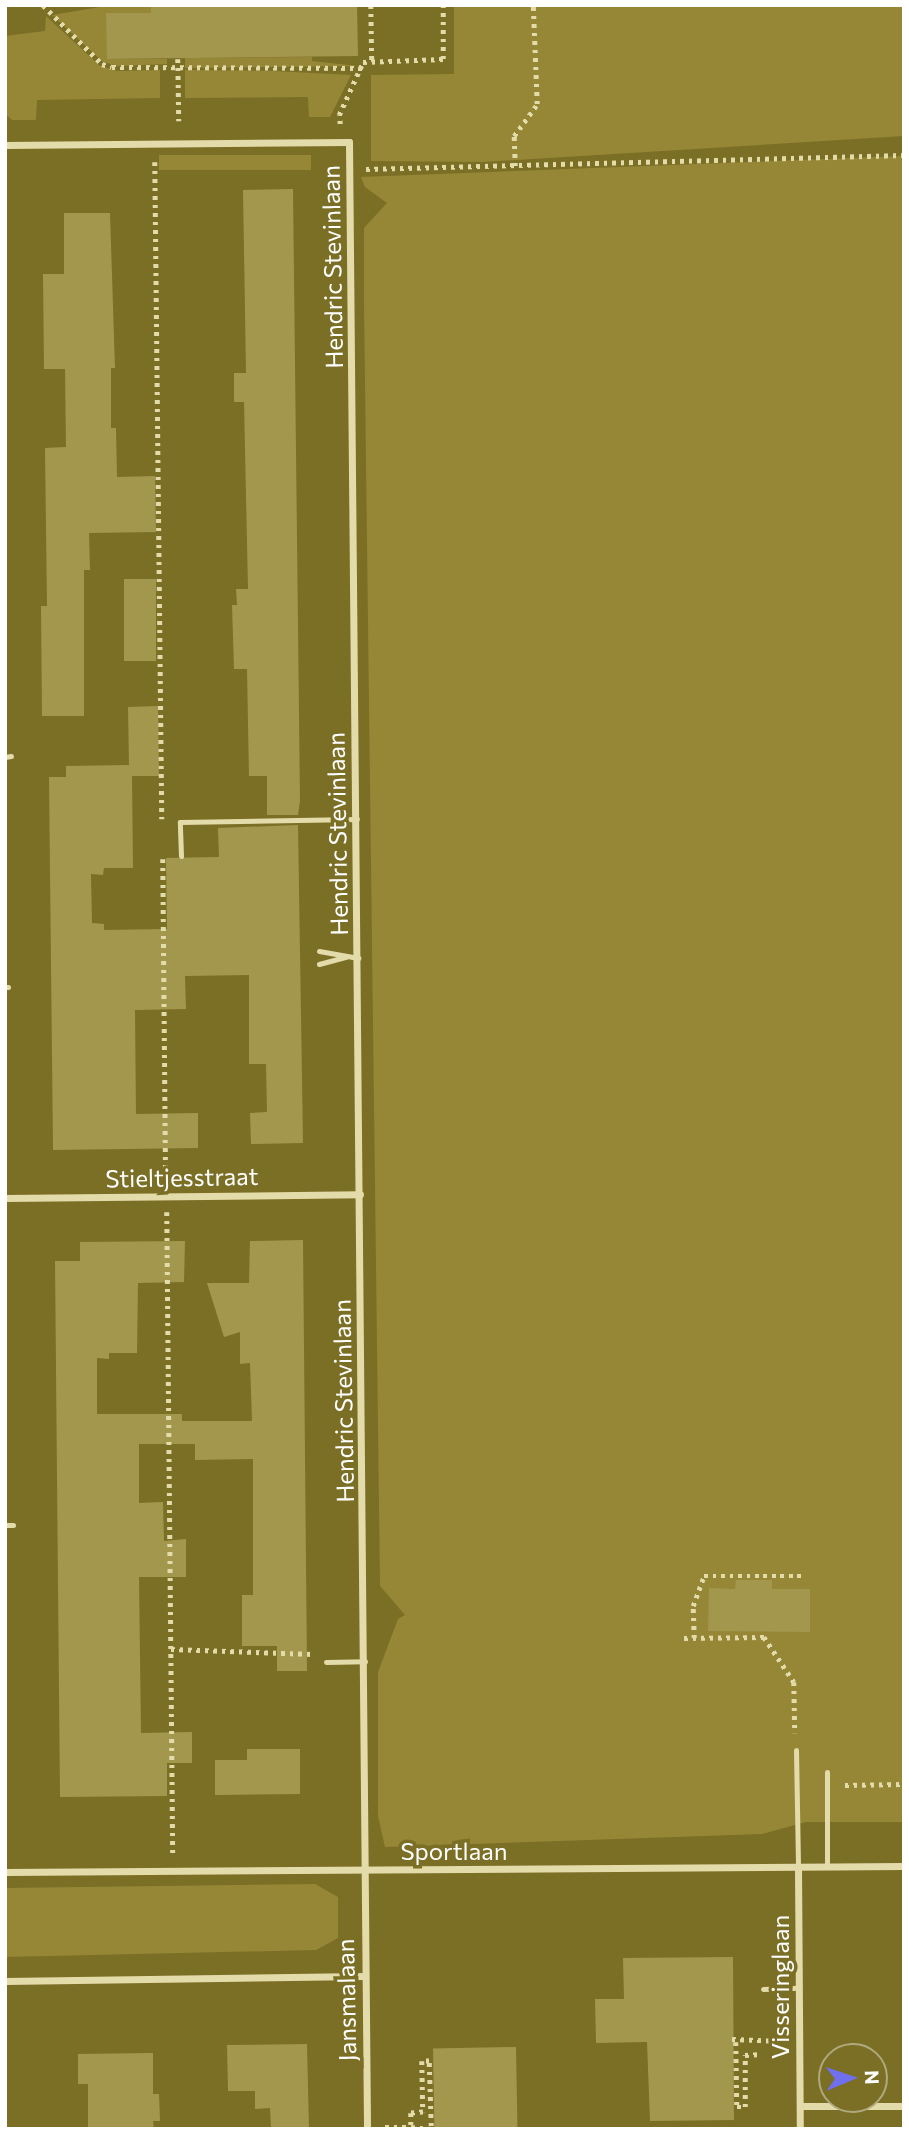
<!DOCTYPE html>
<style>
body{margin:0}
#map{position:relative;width:909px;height:2134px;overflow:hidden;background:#7b6f26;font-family:Commissioner,sans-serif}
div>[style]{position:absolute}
.green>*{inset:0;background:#968737;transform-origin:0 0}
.building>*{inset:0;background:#a3974e;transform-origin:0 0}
.path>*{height:4.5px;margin-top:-2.25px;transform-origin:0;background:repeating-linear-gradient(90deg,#e4dbaa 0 3.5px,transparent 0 8.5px)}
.service>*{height:5px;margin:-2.5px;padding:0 2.5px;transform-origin:2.5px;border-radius:2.5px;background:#e4dbaa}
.minor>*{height:7px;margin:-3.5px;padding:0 3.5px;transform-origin:3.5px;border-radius:3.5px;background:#e4dbaa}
span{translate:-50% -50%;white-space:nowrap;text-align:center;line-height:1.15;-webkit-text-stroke:7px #7b6f26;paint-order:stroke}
.street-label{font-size:24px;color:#fff}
.frame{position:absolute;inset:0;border:7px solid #fff;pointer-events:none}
.north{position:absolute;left:818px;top:2043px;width:70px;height:70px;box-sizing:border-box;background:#7b6f26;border:2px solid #b0a97d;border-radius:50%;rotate:88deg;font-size:19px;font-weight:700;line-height:28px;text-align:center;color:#fff}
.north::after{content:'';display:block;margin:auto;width:24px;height:32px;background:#706fed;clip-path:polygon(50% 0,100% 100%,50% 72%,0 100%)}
</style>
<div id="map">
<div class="green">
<i style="clip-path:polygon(112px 5px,151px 5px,151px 13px,107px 14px,108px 59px,167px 59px,167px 64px,118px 66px,103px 62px,52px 15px)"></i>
<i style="clip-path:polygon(454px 5px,904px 5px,904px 136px,482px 162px,371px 161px,371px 75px,454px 74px)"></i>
<i style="clip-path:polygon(46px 16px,100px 66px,118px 71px,160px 70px,160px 98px,37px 100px,36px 120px,12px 120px,5px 114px,5px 36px,45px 31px)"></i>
<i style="clip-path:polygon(312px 57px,312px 61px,358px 66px,185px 68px,185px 58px)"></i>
<i style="clip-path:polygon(185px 70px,273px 71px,351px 75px,330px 117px,309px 117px,308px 97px,185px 98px)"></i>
<i style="left:311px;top:155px;width:15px;height:152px;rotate:90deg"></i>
<i style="clip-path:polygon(904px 156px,904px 1822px,806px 1822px,762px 1834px,385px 1847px,378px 1816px,378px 1672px,398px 1619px,405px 1615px,380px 1586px,364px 302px,364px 228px,387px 203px,365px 187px,361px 177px)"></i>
<i style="clip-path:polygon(315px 1884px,338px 1897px,338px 1938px,316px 1950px,5px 1957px,5px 1888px)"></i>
</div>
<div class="building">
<i style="clip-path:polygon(151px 5px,357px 5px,358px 56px,107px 59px,106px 13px,151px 13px)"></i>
<i style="clip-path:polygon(293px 189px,300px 801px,298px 815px,267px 815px,267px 776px,249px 776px,247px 669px,234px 669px,232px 605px,237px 605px,236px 589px,248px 589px,244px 402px,234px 402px,234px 373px,246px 373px,243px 190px)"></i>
<i style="clip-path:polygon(64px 213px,110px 213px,115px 368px,111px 368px,111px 428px,116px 428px,117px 477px,155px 476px,156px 532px,89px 533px,90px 570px,84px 570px,84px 716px,42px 716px,41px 606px,47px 606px,45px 448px,66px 447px,65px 369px,44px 369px,43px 274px,64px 274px)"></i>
<i style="left:124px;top:579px;width:32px;height:82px"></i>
<i style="clip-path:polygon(158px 706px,159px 776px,132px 776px,133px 868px,104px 868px,103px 875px,91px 874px,92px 923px,104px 924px,104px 930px,167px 929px,166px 858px,219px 857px,218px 828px,298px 825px,303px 1143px,251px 1144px,250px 1113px,267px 1112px,266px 1064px,249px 1064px,249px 975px,185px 976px,186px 1009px,135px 1010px,136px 1114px,198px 1113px,198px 1148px,53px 1150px,49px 777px,66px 777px,66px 766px,129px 765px,128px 707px)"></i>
<i style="clip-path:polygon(303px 1240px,307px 1671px,277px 1671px,277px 1646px,242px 1646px,242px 1595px,253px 1595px,253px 1459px,195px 1460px,195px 1444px,139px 1444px,139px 1503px,163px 1502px,164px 1541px,186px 1539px,186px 1577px,139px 1577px,141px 1733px,192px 1732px,192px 1763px,167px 1763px,167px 1796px,60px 1797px,55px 1261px,80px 1261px,80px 1242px,185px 1241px,184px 1282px,138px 1283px,137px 1353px,109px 1353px,109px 1359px,97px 1358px,97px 1414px,182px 1414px,182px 1421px,252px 1421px,250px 1363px,240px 1364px,240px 1332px,224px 1337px,207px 1283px,249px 1283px,250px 1241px)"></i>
<i style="clip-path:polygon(736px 1580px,772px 1580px,772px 1589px,810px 1589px,810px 1632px,708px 1631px,709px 1588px,735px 1589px)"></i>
<i style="clip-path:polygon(247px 1749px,300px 1749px,300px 1794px,215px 1795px,215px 1760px,247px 1760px)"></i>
<i style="clip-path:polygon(733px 1957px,734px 2120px,650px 2121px,647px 2042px,596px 2043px,595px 1999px,624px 1999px,623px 1958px)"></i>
<i style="clip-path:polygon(307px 2044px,309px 2129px,271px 2129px,270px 2108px,255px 2109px,255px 2091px,228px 2091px,227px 2045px)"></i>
<i style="left:516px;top:2047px;width:82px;height:83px;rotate:89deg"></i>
<i style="clip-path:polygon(153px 2053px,153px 2094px,159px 2094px,160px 2121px,153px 2121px,154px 2129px,88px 2129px,88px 2084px,78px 2084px,78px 2054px)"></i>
</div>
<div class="path">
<i style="left:43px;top:5px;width:83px;rotate:45deg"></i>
<i style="left:102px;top:64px;width:10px;rotate:17deg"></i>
<i style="left:112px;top:67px;width:251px;rotate:0.2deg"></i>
<i style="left:371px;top:5px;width:56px;rotate:89deg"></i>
<i style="left:178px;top:59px;width:62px;rotate:89.1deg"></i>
<i style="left:340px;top:124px;width:9px;rotate:-96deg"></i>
<i style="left:339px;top:115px;width:58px;rotate:-65.6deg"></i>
<i style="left:363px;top:62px;width:80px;rotate:-2.1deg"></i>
<i style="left:443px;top:59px;width:54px;rotate:-90deg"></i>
<i style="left:155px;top:162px;width:657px;rotate:89.39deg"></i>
<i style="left:515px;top:166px;width:30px;rotate:-92deg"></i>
<i style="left:514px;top:136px;width:39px;rotate:-54deg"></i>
<i style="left:537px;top:104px;width:99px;rotate:-92.3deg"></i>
<i style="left:366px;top:169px;width:538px;rotate:-1.49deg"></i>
<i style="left:163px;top:859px;width:320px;rotate:89.5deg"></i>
<i style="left:167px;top:1212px;width:643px;rotate:89.47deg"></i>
<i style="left:684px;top:1638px;width:80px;rotate:-0.7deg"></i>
<i style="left:764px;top:1637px;width:54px;rotate:56.3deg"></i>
<i style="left:794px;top:1682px;width:51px;rotate:88.9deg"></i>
<i style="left:694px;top:1638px;width:32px;rotate:-92deg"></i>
<i style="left:693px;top:1606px;width:32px;rotate:-70deg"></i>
<i style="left:704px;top:1576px;width:98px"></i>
<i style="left:171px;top:1649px;width:142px;rotate:2deg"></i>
<i style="left:845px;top:1785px;width:59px;rotate:-1deg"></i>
<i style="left:732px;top:2039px;width:49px;rotate:2.3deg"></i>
<i style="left:736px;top:2042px;width:65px;rotate:89.1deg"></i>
<i style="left:737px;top:2107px;width:8px"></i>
<i style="left:745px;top:2107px;width:52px;rotate:-90deg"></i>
<i style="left:745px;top:2055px;width:17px;rotate:-3deg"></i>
<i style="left:431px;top:2126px;width:65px;rotate:-91.8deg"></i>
<i style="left:429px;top:2061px;width:7px;rotate:180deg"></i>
<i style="left:422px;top:2061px;width:51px;rotate:88.9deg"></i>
<i style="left:423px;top:2112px;width:12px;rotate:175deg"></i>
<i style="left:411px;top:2113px;width:14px;rotate:90deg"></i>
<i style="left:411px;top:2127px;width:20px;rotate:6deg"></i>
<i style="left:385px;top:2127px;width:26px"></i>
</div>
<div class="service">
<i style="left:5px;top:757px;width:6px;rotate:-9deg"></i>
<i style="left:181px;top:856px;width:34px;rotate:-92deg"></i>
<i style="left:180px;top:822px;width:177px;rotate:-1deg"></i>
<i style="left:319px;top:951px;width:40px;rotate:10deg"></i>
<i style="left:319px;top:964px;width:28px;rotate:-15deg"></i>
<i style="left:5px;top:987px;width:3px"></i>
<i style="left:5px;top:1525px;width:8px"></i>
<i style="left:326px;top:1662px;width:39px;rotate:-1deg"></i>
<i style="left:796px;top:1750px;width:117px;rotate:89deg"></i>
<i style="left:827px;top:1772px;width:95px;rotate:90deg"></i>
<i style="left:763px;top:1989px;width:36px;rotate:-2deg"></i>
</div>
<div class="minor">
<i style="left:5px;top:145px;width:344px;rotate:-0.5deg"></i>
<i style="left:349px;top:142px;width:1987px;rotate:89.48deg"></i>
<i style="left:5px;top:1198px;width:355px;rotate:-0.6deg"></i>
<i style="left:798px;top:1867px;width:262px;rotate:89.6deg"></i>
<i style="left:5px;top:1872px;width:899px;rotate:-0.38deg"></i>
<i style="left:5px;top:1981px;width:360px;rotate:-0.8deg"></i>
<i style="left:800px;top:2106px;width:104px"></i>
</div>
<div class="street-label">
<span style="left:332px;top:267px;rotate:-91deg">Hendric Stevinlaan</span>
<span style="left:337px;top:834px;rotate:-91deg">Hendric Stevinlaan</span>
<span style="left:182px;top:1177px;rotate:-1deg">Stieltjesstraat</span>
<span style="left:343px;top:1401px;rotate:-91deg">Hendric Stevinlaan</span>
<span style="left:454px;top:1851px">Sportlaan</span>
<span style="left:780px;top:1987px;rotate:-90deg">Visseringlaan</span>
<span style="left:346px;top:2000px;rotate:-91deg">Jansmalaan</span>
</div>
<div class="frame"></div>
<div class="north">N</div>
</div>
